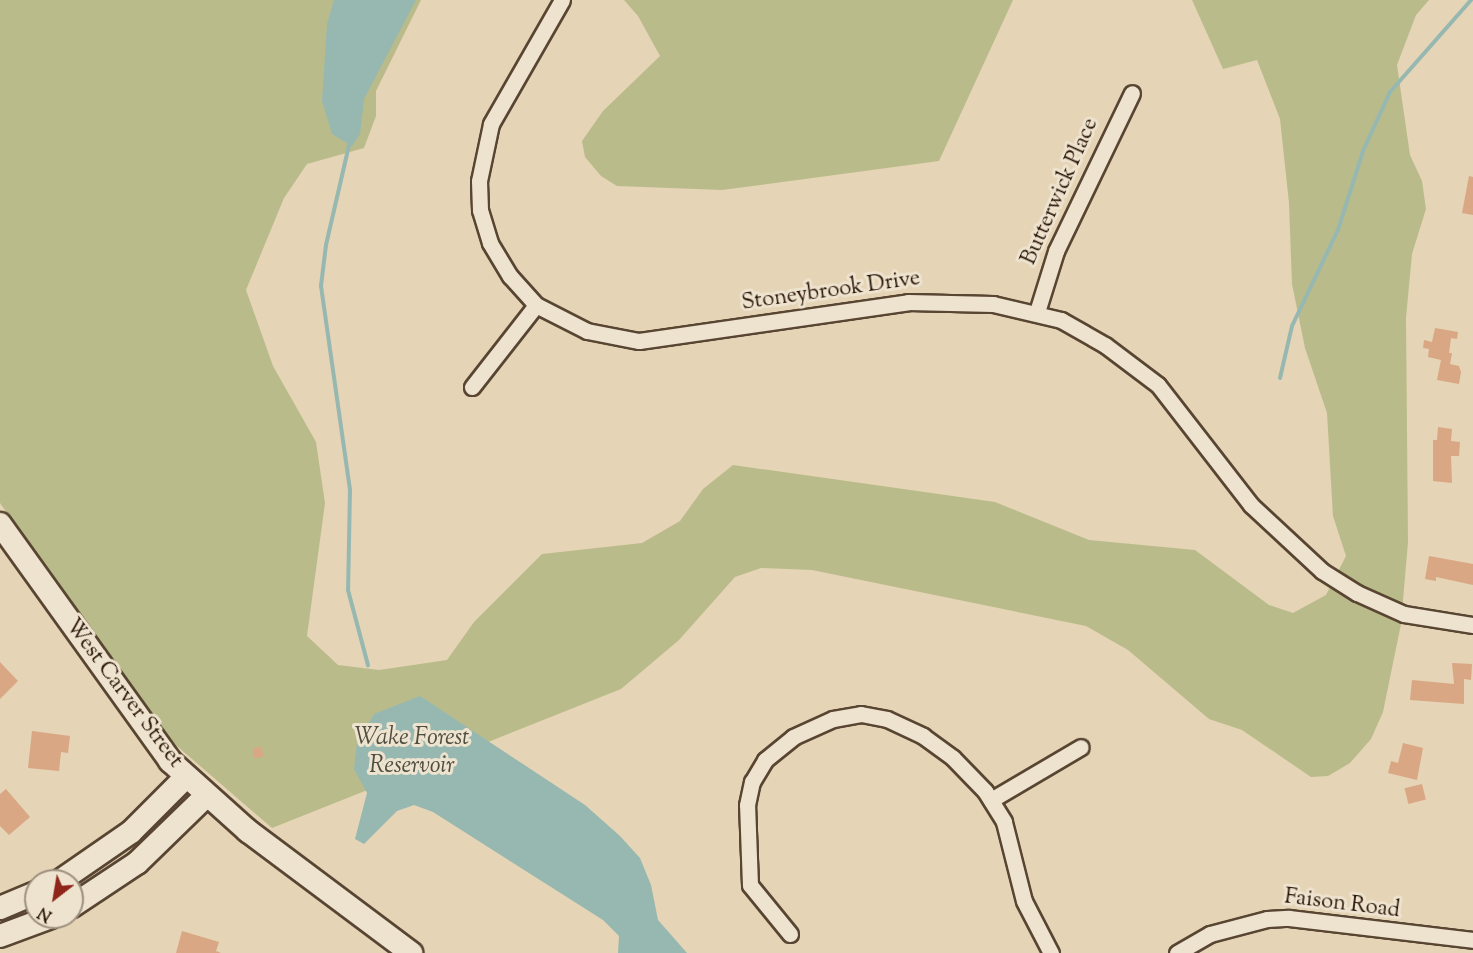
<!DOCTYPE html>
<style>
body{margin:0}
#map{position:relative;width:1473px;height:953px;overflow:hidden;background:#e5d4b5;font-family:"Sorts Mill Goudy",serif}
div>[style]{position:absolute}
.green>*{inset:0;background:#babb8a}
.water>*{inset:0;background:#96b8b1}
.stream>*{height:4px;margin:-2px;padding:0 2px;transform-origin:2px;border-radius:2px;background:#96b8b1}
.building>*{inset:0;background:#d9a784;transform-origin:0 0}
.roads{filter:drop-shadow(2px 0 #584532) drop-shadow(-2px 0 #584532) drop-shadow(0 2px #584532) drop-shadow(0 -2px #584532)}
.street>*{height:15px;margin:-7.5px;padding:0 7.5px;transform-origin:7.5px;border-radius:7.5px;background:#eee3cf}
.secondary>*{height:22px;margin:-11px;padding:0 11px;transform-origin:11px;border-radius:11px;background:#eee3cf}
span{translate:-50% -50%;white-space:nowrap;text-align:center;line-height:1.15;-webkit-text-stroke:6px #eee3cf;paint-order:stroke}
.street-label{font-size:22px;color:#291506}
.water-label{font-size:24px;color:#4f4e42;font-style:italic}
.north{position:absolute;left:24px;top:869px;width:60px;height:60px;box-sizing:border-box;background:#eee3cf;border:2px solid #9f917f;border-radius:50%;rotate:211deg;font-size:16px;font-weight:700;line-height:24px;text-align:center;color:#291506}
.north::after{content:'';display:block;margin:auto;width:21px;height:27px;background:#8f2418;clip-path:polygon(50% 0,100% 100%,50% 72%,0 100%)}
</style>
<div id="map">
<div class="green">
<i style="clip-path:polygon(0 0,421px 0,376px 91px,376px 116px,364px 148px,307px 164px,284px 198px,246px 290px,273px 366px,316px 442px,325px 503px,307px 636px,338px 665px,379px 670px,447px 660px,474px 622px,542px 554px,642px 543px,680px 521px,703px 489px,733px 465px,995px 502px,1089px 540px,1195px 550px,1269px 605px,1293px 613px,1326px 595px,1346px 556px,1333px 516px,1327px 413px,1305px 348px,1292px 284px,1289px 203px,1280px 119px,1257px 60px,1223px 69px,1192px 0,1429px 0,1416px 15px,1397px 65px,1410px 155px,1422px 181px,1426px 209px,1412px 254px,1406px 318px,1408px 542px,1401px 624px,1383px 712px,1371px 739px,1350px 763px,1328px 776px,1311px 777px,1242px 730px,1209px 719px,1128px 650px,1086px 626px,812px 570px,761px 568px,735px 577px,679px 640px,621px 689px,272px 828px,163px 734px,0 503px)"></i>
<i style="clip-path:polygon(624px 0,1013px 0,939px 161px,722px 190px,617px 186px,601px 176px,585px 157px,582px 141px,603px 111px,660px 56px,638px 16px)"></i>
</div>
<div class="water">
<i style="clip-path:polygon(334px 0,416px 0,364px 99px,360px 134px,352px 146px,332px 134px,322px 101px,327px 24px)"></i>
<i style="clip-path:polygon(420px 696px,585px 805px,620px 836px,640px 858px,651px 885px,658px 920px,687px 953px,618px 953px,619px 936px,603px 920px,433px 812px,414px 805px,397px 811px,364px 844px,355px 839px,367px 793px,354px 769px,357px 742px,374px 714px)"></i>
</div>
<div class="stream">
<i style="left:350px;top:141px;width:107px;rotate:103deg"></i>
<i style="left:326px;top:245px;width:41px;rotate:97deg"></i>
<i style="left:321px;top:286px;width:206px;rotate:81.9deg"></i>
<i style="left:350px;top:490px;width:100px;rotate:91.1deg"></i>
<i style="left:348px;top:590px;width:78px;rotate:75.1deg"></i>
<i style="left:1280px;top:378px;width:53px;rotate:-77deg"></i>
<i style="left:1292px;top:326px;width:106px;rotate:-64.4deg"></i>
<i style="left:1338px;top:230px;width:83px;rotate:-72.4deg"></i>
<i style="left:1363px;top:151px;width:65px;rotate:-65.4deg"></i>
<i style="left:1390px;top:92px;width:123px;rotate:-48.6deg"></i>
</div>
<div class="building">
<i style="clip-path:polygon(1469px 176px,1473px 177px,1473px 215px,1462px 213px)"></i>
<i style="clip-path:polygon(1435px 328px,1458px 332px,1457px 339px,1451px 338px,1449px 353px,1452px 353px,1450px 364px,1459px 366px,1461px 372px,1459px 384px,1437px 380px,1441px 360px,1428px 357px,1429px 349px,1423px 348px,1424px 340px,1432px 342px)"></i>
<i style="clip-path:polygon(1438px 427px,1452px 429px,1451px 441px,1460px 442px,1459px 456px,1451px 456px,1452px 483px,1433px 481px,1433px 440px,1437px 440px)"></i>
<i style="clip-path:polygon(1429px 556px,1473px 564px,1473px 585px,1436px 577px,1436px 581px,1425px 579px)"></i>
<i style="clip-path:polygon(0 662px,18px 681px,0 699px)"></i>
<i style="clip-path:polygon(1452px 663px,1472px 664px,1471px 680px,1464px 679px,1464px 704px,1410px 700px,1412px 680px,1454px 684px)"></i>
<i style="clip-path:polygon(32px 731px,70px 736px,68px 753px,61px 752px,59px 771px,28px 768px)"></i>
<i style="clip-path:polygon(1403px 743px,1423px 748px,1417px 780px,1388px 773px,1391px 761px,1398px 763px)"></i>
<i style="left:262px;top:747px;width:10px;height:9px;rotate:84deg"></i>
<i style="left:1422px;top:784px;width:16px;height:18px;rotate:76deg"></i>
<i style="clip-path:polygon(6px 789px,30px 817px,9px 835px,0 826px,0 794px)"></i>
<i style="clip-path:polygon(182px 931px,219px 942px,216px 951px,221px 953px,176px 953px)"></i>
</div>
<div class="roads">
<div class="street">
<i style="left:562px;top:0;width:143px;rotate:119.8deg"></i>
<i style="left:491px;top:124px;width:58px;rotate:101.9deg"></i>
<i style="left:479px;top:181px;width:29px;rotate:88deg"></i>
<i style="left:480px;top:210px;width:34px;rotate:73deg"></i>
<i style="left:490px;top:243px;width:39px;rotate:59deg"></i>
<i style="left:510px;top:276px;width:39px;rotate:48deg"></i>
<i style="left:536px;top:305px;width:57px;rotate:27deg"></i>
<i style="left:587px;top:331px;width:53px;rotate:10.9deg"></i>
<i style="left:639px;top:341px;width:272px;rotate:-8.2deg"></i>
<i style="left:908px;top:302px;width:85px;rotate:1.3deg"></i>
<i style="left:993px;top:304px;width:70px;rotate:13.2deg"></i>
<i style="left:1061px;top:320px;width:51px;rotate:29.6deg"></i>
<i style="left:1105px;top:345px;width:66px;rotate:37deg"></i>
<i style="left:1158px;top:385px;width:152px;rotate:52.2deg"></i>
<i style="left:1251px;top:505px;width:97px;rotate:42.9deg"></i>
<i style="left:1322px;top:571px;width:41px;rotate:32.2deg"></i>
<i style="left:1357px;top:593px;width:51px;rotate:24.1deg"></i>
<i style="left:1404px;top:614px;width:70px;rotate:9.1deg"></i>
<i style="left:1037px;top:312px;width:64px;rotate:-72.7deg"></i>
<i style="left:1056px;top:251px;width:175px;rotate:-64.3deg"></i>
<i style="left:472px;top:387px;width:104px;rotate:-52deg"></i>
<i style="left:991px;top:800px;width:104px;rotate:-30.5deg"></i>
<i style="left:790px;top:934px;width:63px;rotate:-129.2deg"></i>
<i style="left:750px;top:885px;width:80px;rotate:-92.1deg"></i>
<i style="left:747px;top:805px;width:24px;rotate:-78deg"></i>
<i style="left:752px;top:782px;width:26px;rotate:-59deg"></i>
<i style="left:765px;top:760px;width:36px;rotate:-39deg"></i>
<i style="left:793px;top:737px;width:44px;rotate:-24.2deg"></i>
<i style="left:833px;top:719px;width:28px;rotate:-10deg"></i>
<i style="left:861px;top:714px;width:26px;rotate:11deg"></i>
<i style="left:887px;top:719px;width:40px;rotate:25deg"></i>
<i style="left:923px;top:736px;width:37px;rotate:36deg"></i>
<i style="left:953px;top:758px;width:46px;rotate:45.9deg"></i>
<i style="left:985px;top:791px;width:36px;rotate:58deg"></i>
<i style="left:1004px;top:822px;width:81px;rotate:75.8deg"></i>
<i style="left:1024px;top:901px;width:59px;rotate:62.6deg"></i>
<i style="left:1177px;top:953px;width:38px;rotate:-30deg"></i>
<i style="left:1210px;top:934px;width:59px;rotate:-14.7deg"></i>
<i style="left:1267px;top:919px;width:22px;rotate:-3deg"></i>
<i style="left:1289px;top:918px;width:185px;rotate:6.8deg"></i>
</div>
<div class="secondary">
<i style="left:0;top:524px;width:292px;rotate:54.3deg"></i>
<i style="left:170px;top:761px;width:105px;rotate:41.9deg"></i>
<i style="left:248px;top:831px;width:204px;rotate:36.8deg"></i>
<i style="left:60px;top:881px;width:86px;rotate:-34.6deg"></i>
<i style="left:131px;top:832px;width:78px;rotate:-45deg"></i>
<i style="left:72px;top:906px;width:78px;rotate:-33.5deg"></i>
<i style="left:137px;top:863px;width:96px;rotate:-44.2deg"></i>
<i style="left:0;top:908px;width:39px;rotate:-23deg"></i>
<i style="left:0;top:936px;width:54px;rotate:-20.4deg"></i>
</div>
</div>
<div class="street-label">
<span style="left:1061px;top:192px;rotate:-66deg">Butterwick Place</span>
<span style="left:831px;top:292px;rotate:-8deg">Stoneybrook Drive</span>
<span style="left:123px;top:694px;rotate:53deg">West Carver Street</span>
<span style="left:1342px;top:905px;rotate:7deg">Faison Road</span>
</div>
<div class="water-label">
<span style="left:412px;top:753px">Wake Forest<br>Reservoir</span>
</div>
<div class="north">N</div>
</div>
